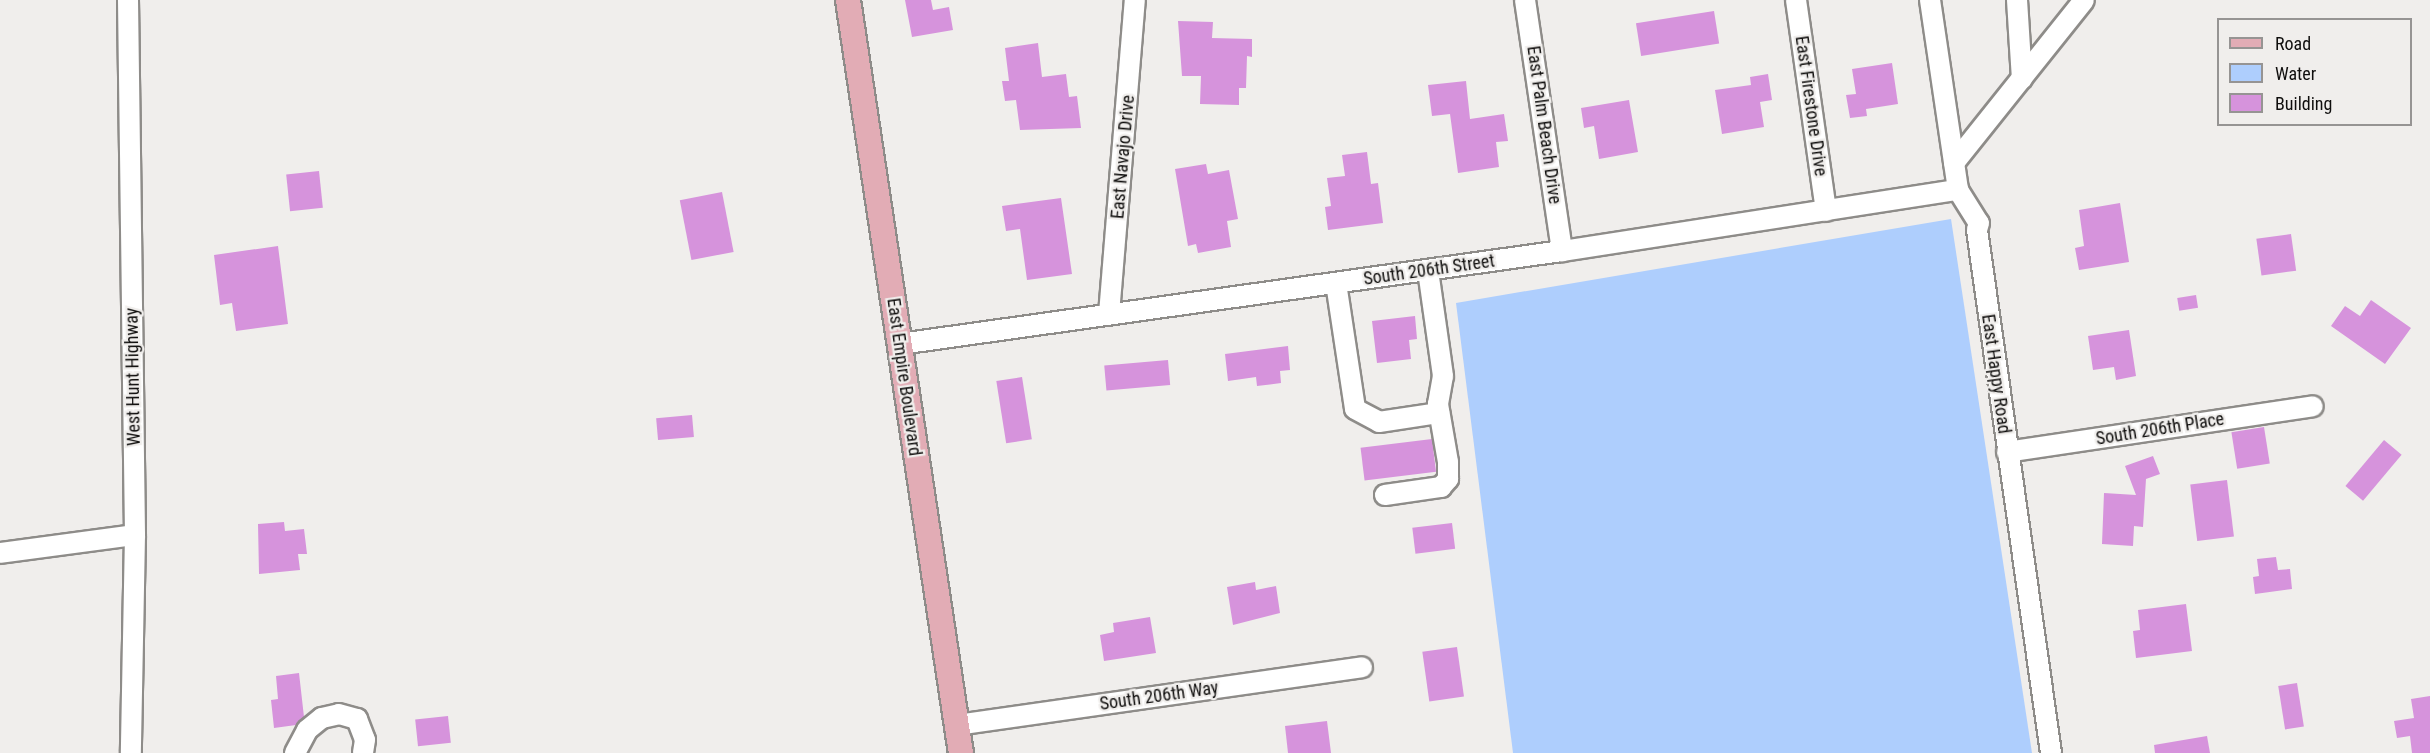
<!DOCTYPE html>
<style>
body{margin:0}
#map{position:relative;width:2430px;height:753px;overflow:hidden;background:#f0eeec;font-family:"Roboto Condensed",sans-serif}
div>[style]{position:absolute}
.water>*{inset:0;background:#aecefd}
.building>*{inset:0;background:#d693dc;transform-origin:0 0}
.roads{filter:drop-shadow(2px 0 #8e8c89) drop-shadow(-2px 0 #8e8c89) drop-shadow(0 2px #8e8c89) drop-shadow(0 -2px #8e8c89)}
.minor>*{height:20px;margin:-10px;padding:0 10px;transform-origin:10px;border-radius:10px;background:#fff}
.major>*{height:24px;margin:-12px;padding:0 12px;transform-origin:12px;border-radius:12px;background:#e2acb5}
span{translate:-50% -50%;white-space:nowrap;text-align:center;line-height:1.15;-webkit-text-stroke:4.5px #f0eeec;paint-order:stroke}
.street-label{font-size:18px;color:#0f0e0d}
.legend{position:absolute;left:2217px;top:18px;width:195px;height:108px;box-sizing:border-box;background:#f0eeec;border:2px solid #969493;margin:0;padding:8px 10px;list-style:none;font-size:18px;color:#0f0e0d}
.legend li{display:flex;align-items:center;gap:12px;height:30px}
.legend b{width:30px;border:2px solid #969493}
</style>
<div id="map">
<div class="water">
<i style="clip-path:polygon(1951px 219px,2032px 753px,1513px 753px,1456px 303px)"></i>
</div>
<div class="building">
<i style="clip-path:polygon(905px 0,931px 0,933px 10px,949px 7px,953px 30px,912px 37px)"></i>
<i style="left:1714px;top:11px;width:33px;height:79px;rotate:81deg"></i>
<i style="clip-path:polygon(1178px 21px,1213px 22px,1212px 38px,1252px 39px,1252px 57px,1247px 56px,1246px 88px,1239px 88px,1239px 105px,1200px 104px,1201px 76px,1182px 76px)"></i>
<i style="clip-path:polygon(1038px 43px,1042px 77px,1066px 74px,1069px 97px,1077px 96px,1081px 128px,1020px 130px,1016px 100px,1005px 101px,1002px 81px,1009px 81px,1005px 48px)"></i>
<i style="clip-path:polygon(1892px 63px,1898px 104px,1866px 109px,1867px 116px,1850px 118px,1846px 95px,1856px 94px,1852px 69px)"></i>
<i style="clip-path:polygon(1768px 74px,1772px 100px,1760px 102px,1764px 127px,1722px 134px,1715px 90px,1751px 85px,1750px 77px)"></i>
<i style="clip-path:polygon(1466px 81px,1470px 119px,1504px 114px,1508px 141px,1496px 142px,1499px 167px,1458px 173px,1450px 114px,1432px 116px,1428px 85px)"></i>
<i style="clip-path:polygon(1629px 100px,1638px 152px,1599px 159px,1594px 126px,1584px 128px,1581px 108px)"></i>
<i style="clip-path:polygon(1367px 152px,1371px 184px,1378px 183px,1383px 223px,1328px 230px,1325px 207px,1331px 206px,1327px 178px,1345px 176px,1342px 155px)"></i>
<i style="clip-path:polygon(1206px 164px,1208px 174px,1229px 170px,1238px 219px,1227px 221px,1231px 247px,1198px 253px,1196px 244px,1188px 246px,1175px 169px)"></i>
<i style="left:319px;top:171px;width:37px;height:33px;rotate:84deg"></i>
<i style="left:722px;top:192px;width:61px;height:43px;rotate:79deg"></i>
<i style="clip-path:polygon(1061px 198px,1072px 274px,1027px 280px,1020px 229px,1006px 231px,1002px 206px)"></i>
<i style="clip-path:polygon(2120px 203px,2129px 262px,2079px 270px,2075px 248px,2084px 246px,2079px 210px)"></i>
<i style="left:2291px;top:234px;width:37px;height:35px;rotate:82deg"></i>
<i style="clip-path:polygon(278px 246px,288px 324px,236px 331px,232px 303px,220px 305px,214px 255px)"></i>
<i style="left:2196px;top:295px;width:13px;height:19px;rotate:81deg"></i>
<i style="clip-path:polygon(2371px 300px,2411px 328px,2385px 364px,2331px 326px,2345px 306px,2360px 316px)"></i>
<i style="clip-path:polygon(1415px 316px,1417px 339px,1409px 340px,1411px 359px,1377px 363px,1372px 321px)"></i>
<i style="clip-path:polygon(2129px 330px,2136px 376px,2116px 380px,2114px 367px,2093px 370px,2088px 336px)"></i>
<i style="clip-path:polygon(1288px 346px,1290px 370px,1280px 371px,1281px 383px,1257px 386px,1256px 377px,1228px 381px,1225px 354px)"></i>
<i style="left:1168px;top:360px;width:25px;height:64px;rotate:85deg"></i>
<i style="left:1022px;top:377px;width:63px;height:26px;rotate:81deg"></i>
<i style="left:692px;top:415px;width:22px;height:36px;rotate:85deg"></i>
<i style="left:2264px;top:427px;width:37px;height:33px;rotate:81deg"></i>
<i style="left:1432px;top:439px;width:33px;height:72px;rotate:83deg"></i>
<i style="left:2384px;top:440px;width:23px;height:60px;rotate:40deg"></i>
<i style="clip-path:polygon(2153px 456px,2160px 474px,2146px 479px,2143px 527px,2134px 526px,2133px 546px,2102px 544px,2104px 493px,2136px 495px,2125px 466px)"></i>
<i style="left:2227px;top:480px;width:57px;height:37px;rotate:83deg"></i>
<i style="clip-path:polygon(284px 522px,285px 531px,304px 529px,307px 554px,298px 554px,300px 570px,259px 574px,258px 524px)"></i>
<i style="left:1452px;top:523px;width:26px;height:40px;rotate:83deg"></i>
<i style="clip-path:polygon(2276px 557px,2278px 570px,2290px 569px,2292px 589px,2255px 594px,2253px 577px,2259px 576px,2257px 559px)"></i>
<i style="clip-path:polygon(1255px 582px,1256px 590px,1276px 586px,1280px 613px,1233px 625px,1227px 587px)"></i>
<i style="clip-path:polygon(2186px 604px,2192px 651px,2136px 658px,2133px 631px,2140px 630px,2138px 610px)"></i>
<i style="clip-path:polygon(1150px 617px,1156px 653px,1104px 661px,1100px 635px,1114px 632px,1113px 623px)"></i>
<i style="left:1457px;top:647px;width:50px;height:35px;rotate:82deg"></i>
<i style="clip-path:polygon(299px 673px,304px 717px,296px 725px,274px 728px,271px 700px,278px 699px,276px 676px)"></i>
<i style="left:2297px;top:683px;width:44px;height:19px;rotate:81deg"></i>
<i style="clip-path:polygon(2430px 696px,2430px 753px,2412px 753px,2410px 736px,2397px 738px,2394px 721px,2414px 718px,2411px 699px)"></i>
<i style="left:448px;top:716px;width:27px;height:33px;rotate:84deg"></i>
<i style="clip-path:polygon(1327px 721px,1331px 753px,1288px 753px,1285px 726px)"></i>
<i style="clip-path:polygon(2207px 736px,2210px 753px,2155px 753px,2154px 745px)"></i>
</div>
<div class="roads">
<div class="minor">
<i style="left:128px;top:0;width:535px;rotate:89.25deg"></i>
<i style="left:135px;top:535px;width:218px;rotate:91.1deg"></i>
<i style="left:1525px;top:0;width:254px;rotate:81.6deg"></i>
<i style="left:1796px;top:0;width:213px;rotate:81.9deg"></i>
<i style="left:1930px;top:0;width:192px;rotate:81.6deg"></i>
<i style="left:1958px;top:190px;width:39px;rotate:58deg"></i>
<i style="left:1979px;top:223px;width:7px;rotate:106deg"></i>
<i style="left:1977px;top:230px;width:528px;rotate:81.95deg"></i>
<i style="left:2017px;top:0;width:79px;rotate:86.4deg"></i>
<i style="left:1954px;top:163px;width:208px;rotate:-51.4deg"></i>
<i style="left:1336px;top:283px;width:127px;rotate:81.4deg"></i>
<i style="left:1355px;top:409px;width:27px;rotate:28deg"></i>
<i style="left:1379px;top:422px;width:61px;rotate:-8.5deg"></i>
<i style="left:1109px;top:314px;width:315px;rotate:-85.3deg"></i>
<i style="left:900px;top:344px;width:669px;rotate:-8deg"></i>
<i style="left:1562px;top:251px;width:401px;rotate:-8.8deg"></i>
<i style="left:2007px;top:452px;width:309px;rotate:-8.5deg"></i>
<i style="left:1385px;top:495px;width:57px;rotate:-8.1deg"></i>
<i style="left:1441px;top:487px;width:11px;rotate:-49deg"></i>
<i style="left:1448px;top:479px;width:17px;rotate:-90deg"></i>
<i style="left:1448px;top:462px;width:59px;rotate:-99.8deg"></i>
<i style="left:1438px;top:404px;width:28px;rotate:-80deg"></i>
<i style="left:1443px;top:376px;width:107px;rotate:-98.1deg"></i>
<i style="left:0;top:553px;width:136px;rotate:-7.6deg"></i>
<i style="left:957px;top:725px;width:409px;rotate:-8.1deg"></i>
<i style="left:295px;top:753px;width:26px;rotate:-62deg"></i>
<i style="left:307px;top:730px;width:19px;rotate:-39deg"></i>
<i style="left:322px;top:718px;width:17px;rotate:-13deg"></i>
<i style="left:339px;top:714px;width:19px;rotate:16deg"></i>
<i style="left:357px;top:719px;width:22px;rotate:69deg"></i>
<i style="left:365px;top:740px;width:13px;rotate:99deg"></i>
</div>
<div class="major">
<i style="left:848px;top:0;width:761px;rotate:81.47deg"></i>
</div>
</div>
<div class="street-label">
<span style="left:1811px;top:106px;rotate:82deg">East Firestone Drive</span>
<span style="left:1544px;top:125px;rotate:82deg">East Palm Beach Drive</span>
<span style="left:1123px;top:157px;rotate:-85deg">East Navajo Drive</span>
<span style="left:1429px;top:270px;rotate:-8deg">South 206th Street</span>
<span style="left:1996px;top:374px;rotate:82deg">East Happy Road</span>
<span style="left:133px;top:377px;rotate:-91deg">West Hunt Highway</span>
<span style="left:904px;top:377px;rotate:82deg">East Empire Boulevard</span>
<span style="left:2160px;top:429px;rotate:-9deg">South 206th Place</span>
<span style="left:1159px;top:696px;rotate:-8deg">South 206th Way</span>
</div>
<ul class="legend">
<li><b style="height:8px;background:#e2acb5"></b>Road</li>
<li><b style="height:16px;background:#aecefd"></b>Water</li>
<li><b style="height:16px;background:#d693dc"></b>Building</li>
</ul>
</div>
